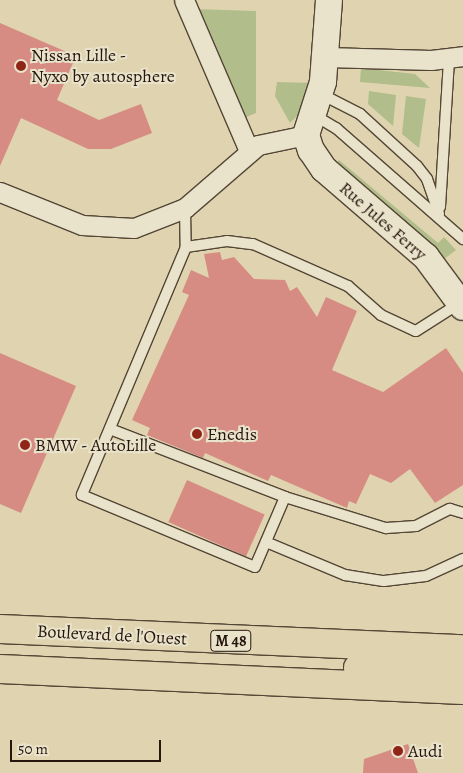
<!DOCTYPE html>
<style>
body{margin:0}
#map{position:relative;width:463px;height:773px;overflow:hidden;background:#dfd4af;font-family:Alegreya,serif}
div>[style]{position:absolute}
.green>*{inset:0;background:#b1bd8b}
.building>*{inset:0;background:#d78c83;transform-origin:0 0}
.roads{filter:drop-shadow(1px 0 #544636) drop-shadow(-1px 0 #544636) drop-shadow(0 1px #544636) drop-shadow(0 -1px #544636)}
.service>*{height:10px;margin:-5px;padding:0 5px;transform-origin:5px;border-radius:5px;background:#eae3cb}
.minor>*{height:19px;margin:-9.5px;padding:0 9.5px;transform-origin:9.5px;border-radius:9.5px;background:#eae3cb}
.secondary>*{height:26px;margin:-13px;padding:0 13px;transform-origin:13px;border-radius:13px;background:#eae3cb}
.primary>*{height:28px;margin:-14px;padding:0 14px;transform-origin:14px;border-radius:14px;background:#dfd4af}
.dots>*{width:14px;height:14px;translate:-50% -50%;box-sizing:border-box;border:2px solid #eae3cb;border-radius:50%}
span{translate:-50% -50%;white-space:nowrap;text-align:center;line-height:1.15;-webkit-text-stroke:4px #eae3cb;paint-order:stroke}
.shield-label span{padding:1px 4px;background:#eae3cb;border:1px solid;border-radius:4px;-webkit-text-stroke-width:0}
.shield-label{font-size:16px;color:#26160d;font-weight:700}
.poi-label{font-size:18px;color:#26160d}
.left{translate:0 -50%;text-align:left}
.street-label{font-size:18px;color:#26160d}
.scale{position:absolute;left:10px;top:740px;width:151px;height:22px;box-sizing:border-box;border:2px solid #26160d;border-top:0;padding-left:6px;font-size:15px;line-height:18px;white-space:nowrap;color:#26160d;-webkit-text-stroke:4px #eae3cb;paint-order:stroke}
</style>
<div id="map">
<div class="green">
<i style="clip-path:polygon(194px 9px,256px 11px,256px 113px,242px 119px)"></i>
<i style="clip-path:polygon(361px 68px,415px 74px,430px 88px,360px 82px)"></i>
<i style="clip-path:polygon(277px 82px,314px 83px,308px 105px,290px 123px,275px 96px)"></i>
<i style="clip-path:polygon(369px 91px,396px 95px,393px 126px,368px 104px)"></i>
<i style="clip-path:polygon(406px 96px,426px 99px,419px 148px,402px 134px)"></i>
<i style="clip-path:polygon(339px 160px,438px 243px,444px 237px,456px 250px,443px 260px,335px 165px)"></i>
</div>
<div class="building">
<i style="clip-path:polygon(0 23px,76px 56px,57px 100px,99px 120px,141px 104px,152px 133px,111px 149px,88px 149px,21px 118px,0 166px)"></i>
<i style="clip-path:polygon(220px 252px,222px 260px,234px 257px,254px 279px,285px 280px,290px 291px,297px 287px,317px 317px,326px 297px,357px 311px,332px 370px,383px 392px,446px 348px,463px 373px,463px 485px,435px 503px,410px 469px,391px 483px,370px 474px,356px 504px,349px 501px,347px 508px,271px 475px,268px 481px,205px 453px,203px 458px,147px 435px,150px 428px,132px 420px,189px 295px,182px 292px,191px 270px,209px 278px,204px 254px)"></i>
<i style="clip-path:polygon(0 353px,76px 386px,21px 513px,0 504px)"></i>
<i style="left:187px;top:480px;width:85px;height:46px;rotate:24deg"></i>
<i style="clip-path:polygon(408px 744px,418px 773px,363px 773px,364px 759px)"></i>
</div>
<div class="roads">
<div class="service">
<i style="left:321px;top:94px;width:44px;rotate:27.1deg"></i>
<i style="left:360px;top:114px;width:77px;rotate:42.4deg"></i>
<i style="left:417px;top:166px;width:16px;rotate:52deg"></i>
<i style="left:427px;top:179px;width:37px;rotate:71deg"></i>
<i style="left:314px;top:115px;width:26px;rotate:31deg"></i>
<i style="left:336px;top:128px;width:169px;rotate:41.2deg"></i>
<i style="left:440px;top:207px;width:148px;rotate:-86.5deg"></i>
<i style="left:185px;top:208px;width:39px;rotate:89deg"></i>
<i style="left:186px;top:247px;width:269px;rotate:112.8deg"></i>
<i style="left:82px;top:495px;width:187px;rotate:22.6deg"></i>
<i style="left:255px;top:567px;width:76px;rotate:-66.8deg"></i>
<i style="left:186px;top:247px;width:41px;rotate:-8.3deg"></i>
<i style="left:227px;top:241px;width:26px;rotate:7deg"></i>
<i style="left:253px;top:244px;width:104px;rotate:23.9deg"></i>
<i style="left:348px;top:286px;width:44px;rotate:41.3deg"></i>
<i style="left:381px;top:315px;width:38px;rotate:25deg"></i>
<i style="left:416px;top:331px;width:52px;rotate:-32.5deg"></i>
<i style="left:110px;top:429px;width:188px;rotate:21.2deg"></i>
<i style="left:285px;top:497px;width:106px;rotate:17.1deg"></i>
<i style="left:386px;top:528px;width:30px;rotate:-4deg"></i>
<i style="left:416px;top:526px;width:38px;rotate:-27deg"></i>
<i style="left:450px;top:509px;width:14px;rotate:17deg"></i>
<i style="left:266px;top:542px;width:86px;rotate:22.7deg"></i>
<i style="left:345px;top:575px;width:39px;rotate:9deg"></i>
<i style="left:384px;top:581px;width:42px;rotate:-6.8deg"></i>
<i style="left:426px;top:576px;width:41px;rotate:-24.7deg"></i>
</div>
<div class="minor">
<i style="left:184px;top:0;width:164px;rotate:66.7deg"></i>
<i style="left:326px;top:57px;width:105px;rotate:1.6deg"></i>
<i style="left:431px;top:60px;width:32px;rotate:-7deg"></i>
<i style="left:0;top:192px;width:88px;rotate:21.9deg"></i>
<i style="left:82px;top:225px;width:52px;rotate:3.3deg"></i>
<i style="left:134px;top:228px;width:55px;rotate:-21.4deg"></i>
<i style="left:185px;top:208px;width:96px;rotate:-40.8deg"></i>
<i style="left:258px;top:145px;width:49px;rotate:-11.8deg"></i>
</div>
<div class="secondary">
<i style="left:329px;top:0;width:82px;rotate:94.2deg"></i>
<i style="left:323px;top:82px;width:56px;rotate:107.8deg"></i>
<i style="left:306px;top:135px;width:16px;rotate:72deg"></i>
<i style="left:311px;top:150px;width:23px;rotate:56deg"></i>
<i style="left:324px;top:169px;width:135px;rotate:40.8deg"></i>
<i style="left:426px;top:257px;width:62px;rotate:53.5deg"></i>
</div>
<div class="primary">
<i style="left:0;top:629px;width:463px;rotate:2.5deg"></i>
<i style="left:358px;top:668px;width:105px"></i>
<i style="left:0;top:669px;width:463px;rotate:2.6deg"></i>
</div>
</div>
<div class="dots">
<i style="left:21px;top:66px;background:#8f2418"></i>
<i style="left:197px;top:434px;background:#8f2418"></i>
<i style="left:25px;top:445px;background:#8f2418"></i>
<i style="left:398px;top:751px;background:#8f2418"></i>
</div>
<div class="shield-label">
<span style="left:231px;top:641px">M 48</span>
</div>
<div class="poi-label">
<span class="left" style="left:31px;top:66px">Nissan Lille -<br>Nyxo by autosphere</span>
<span class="left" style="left:207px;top:434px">Enedis</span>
<span class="left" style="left:35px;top:445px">BMW - AutoLille</span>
<span class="left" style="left:408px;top:751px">Audi</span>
</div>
<div class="street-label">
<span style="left:383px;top:221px;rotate:41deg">Rue Jules Ferry</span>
<span style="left:112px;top:635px;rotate:3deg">Boulevard de l'Ouest</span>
</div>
<div class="scale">50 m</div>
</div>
